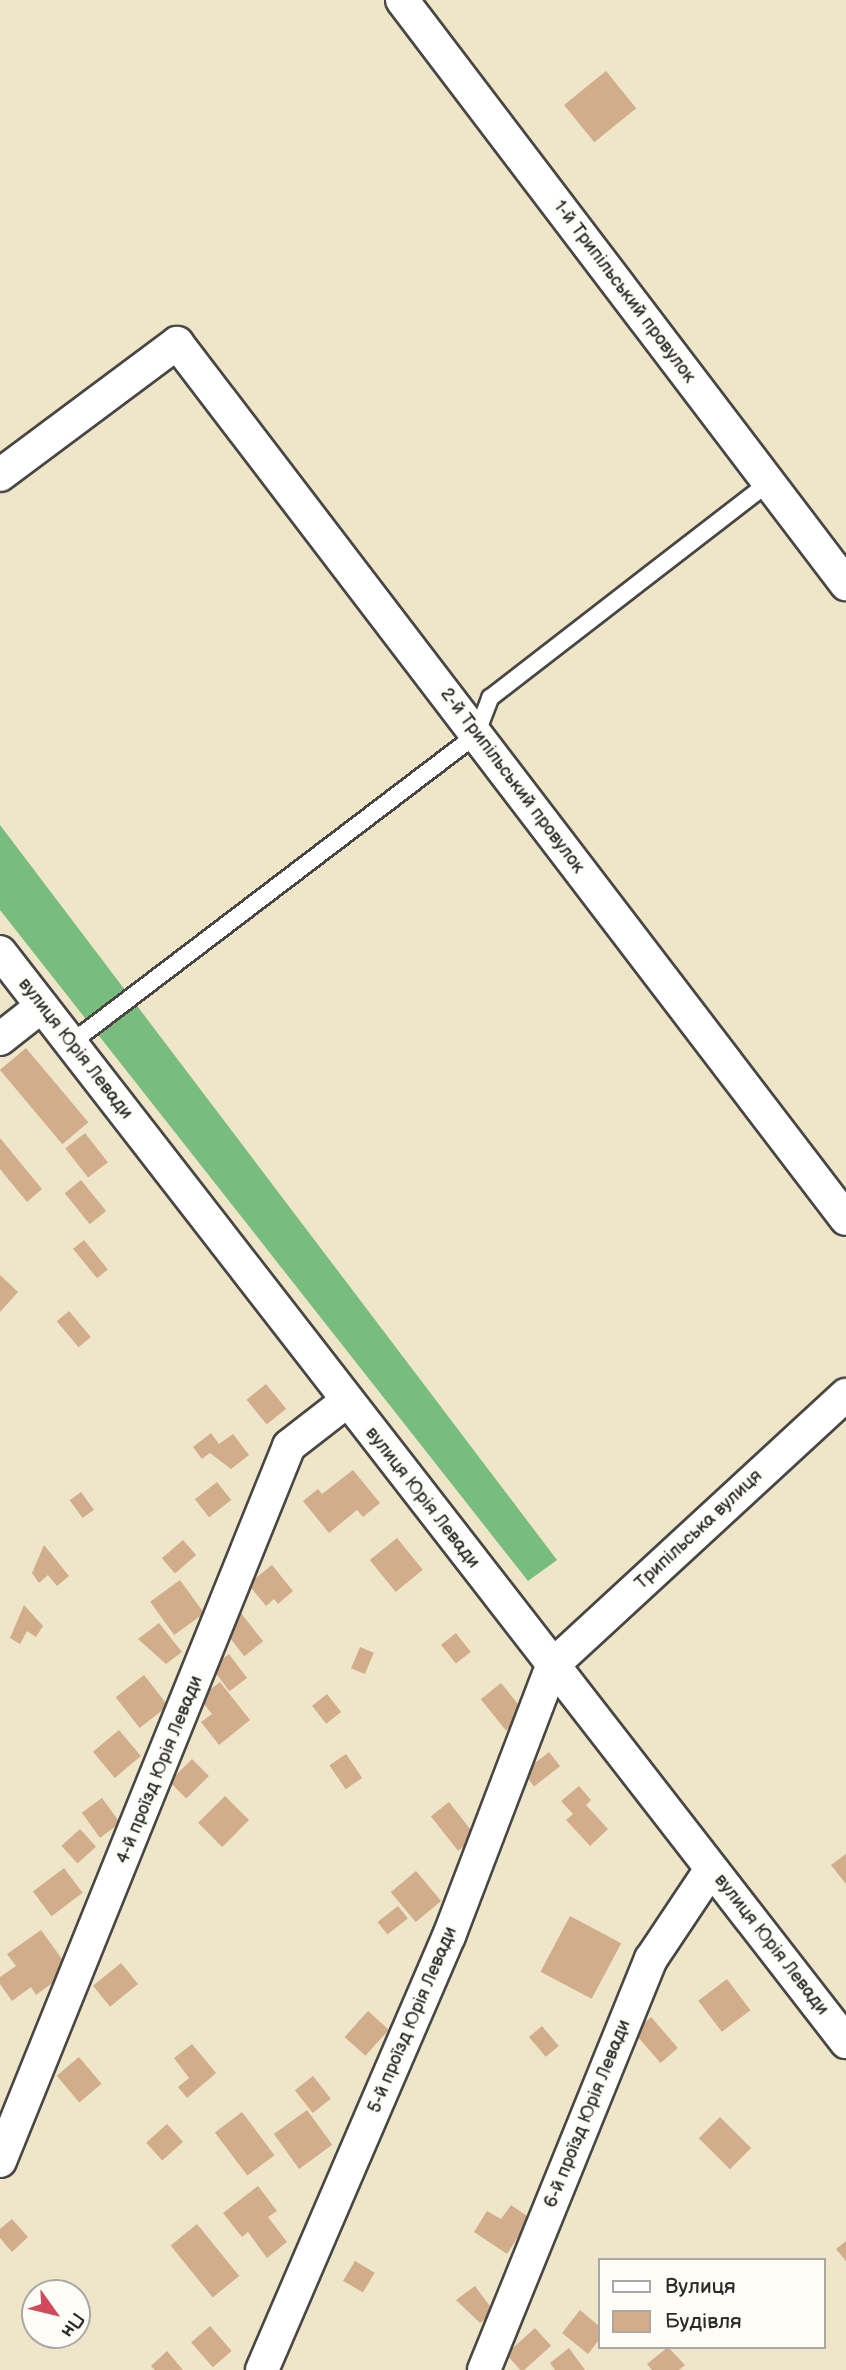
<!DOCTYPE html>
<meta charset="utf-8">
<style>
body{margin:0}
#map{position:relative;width:846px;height:2370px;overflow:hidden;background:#efe6c9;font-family:"Balsamiq Sans",sans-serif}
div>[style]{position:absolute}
.forest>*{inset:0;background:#78bc7e}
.building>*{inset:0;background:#d1ad8c;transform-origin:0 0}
.roads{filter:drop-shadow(2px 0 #484743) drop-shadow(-2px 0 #484743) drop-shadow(0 2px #484743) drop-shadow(0 -2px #484743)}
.lane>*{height:16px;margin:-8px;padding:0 8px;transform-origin:8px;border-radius:8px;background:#fff}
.street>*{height:32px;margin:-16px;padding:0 16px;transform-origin:16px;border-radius:16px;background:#fff}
span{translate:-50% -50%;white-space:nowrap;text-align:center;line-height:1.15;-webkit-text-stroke:6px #fdfcf7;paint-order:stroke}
.street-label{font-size:18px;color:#2b2b2b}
.legend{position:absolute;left:598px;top:2258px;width:228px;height:91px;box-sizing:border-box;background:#fdfcf7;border:2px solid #a9a8a5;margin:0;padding:9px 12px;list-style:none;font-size:21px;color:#2b2b2b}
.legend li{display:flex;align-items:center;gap:14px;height:35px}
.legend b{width:35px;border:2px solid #a9a8a5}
.north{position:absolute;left:21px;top:2279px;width:70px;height:70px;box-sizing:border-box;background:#fdfcf7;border:2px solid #a9a8a5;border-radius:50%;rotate:124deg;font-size:19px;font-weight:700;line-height:28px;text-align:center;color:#2b2b2b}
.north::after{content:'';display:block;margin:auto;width:24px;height:32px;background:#d1495b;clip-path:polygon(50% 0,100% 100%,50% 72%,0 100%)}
</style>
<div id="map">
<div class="forest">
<i style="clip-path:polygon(0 825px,557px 1560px,528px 1581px,0 910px)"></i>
</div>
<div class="building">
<i style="left:606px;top:71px;width:48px;height:54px;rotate:51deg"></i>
<i style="left:26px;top:1048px;width:97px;height:34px;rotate:50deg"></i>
<i style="left:85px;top:1133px;width:37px;height:25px;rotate:52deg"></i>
<i style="clip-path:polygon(0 1138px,42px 1189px,27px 1202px,0 1169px)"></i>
<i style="left:81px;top:1180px;width:40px;height:21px;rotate:51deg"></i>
<i style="left:84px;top:1240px;width:38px;height:14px;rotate:51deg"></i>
<i style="clip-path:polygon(0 1275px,18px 1292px,0 1312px)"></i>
<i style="left:69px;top:1311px;width:34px;height:16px;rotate:50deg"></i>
<i style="left:266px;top:1384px;width:32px;height:25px;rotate:51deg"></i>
<i style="clip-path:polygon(211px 1433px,219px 1444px,233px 1434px,249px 1455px,231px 1469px,210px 1453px,202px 1459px,193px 1447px)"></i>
<i style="clip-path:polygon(353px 1470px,380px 1503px,363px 1517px,357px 1510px,329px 1533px,303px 1501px,318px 1489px,322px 1494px)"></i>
<i style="left:217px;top:1482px;width:23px;height:28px;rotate:52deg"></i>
<i style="left:81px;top:1492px;width:22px;height:14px;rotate:54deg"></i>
<i style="left:397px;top:1538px;width:41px;height:35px;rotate:51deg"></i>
<i style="left:183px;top:1540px;width:20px;height:28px;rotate:49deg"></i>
<i style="clip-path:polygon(44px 1545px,69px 1576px,57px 1586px,48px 1575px,39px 1583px,32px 1573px)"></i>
<i style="clip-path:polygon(272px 1565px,293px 1591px,278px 1604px,274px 1599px,266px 1606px,248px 1584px)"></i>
<i style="left:180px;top:1580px;width:41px;height:37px;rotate:54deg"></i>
<i style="clip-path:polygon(24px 1605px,43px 1626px,36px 1637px,27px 1631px,20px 1644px,10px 1638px)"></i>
<i style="left:241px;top:1613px;width:36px;height:24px;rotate:52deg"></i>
<i style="clip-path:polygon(159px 1623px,182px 1652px,166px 1664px,138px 1639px)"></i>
<i style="left:456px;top:1633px;width:24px;height:19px;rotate:52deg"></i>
<i style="left:360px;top:1647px;width:15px;height:23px;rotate:23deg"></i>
<i style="left:229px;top:1654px;width:30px;height:22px;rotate:53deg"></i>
<i style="left:144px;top:1675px;width:39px;height:36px;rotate:52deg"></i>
<i style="clip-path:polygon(220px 1682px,250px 1720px,219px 1745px,201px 1722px,212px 1714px,199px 1698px)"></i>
<i style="left:501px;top:1683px;width:40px;height:26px;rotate:51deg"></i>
<i style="left:327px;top:1694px;width:23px;height:19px;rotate:52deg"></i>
<i style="left:119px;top:1730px;width:34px;height:34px;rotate:50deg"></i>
<i style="left:549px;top:1752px;width:18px;height:33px;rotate:52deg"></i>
<i style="left:346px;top:1754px;width:29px;height:20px;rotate:56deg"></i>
<i style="left:192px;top:1759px;width:24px;height:32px;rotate:45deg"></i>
<i style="clip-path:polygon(579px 1786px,591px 1800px,586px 1805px,608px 1829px,590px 1846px,566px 1820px,573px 1814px,561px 1801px)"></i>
<i style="left:225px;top:1796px;width:34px;height:38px;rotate:45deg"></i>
<i style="left:102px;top:1798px;width:31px;height:25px;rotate:54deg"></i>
<i style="left:449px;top:1802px;width:44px;height:23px;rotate:52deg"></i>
<i style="left:80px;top:1829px;width:24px;height:25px;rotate:48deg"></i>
<i style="clip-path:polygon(846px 1854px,846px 1884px,831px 1865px)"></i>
<i style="left:64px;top:1868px;width:31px;height:39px;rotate:53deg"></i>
<i style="left:416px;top:1871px;width:39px;height:33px;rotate:50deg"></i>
<i style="left:398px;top:1906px;width:16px;height:26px;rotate:52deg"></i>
<i style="left:570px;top:1916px;width:58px;height:63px;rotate:28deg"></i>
<i style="clip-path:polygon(41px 1930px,70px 1970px,36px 1995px,31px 1987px,12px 2001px,0 1984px,0 1977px,16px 1966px,7px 1954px)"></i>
<i style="left:121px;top:1963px;width:27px;height:36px;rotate:51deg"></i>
<i style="left:727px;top:1979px;width:39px;height:36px;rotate:53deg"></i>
<i style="left:368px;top:2011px;width:28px;height:35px;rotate:42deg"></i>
<i style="left:651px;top:2017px;width:41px;height:23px;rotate:49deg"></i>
<i style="left:542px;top:2026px;width:26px;height:17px;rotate:50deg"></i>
<i style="clip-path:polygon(192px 2044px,216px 2073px,187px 2098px,178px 2087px,189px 2078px,174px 2058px)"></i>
<i style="left:79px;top:2057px;width:35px;height:29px;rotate:50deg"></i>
<i style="left:313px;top:2076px;width:29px;height:23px;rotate:52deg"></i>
<i style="left:307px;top:2110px;width:43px;height:41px;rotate:54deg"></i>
<i style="left:242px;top:2112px;width:54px;height:34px;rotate:53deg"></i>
<i style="left:720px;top:2117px;width:44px;height:30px;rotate:45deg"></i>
<i style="left:167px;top:2124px;width:24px;height:28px;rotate:48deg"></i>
<i style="clip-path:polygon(258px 2186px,277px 2211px,268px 2217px,287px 2242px,267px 2258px,248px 2232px,242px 2237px,223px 2213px)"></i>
<i style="clip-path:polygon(511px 2205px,530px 2218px,507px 2254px,474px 2232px,487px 2211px,501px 2219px)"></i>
<i style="clip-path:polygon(12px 2219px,28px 2237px,12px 2252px,0 2238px,0 2229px)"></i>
<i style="left:197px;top:2224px;width:67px;height:34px;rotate:51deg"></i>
<i style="clip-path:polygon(846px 2241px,846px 2261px,836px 2249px)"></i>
<i style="left:355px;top:2261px;width:23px;height:23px;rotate:31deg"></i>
<i style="clip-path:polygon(475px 2286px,495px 2313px,480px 2323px,456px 2300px)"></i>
<i style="clip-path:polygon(580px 2310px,599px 2326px,599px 2340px,588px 2354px,562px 2333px)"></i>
<i style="left:210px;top:2326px;width:33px;height:25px;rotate:49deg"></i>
<i style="left:535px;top:2328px;width:24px;height:39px;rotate:48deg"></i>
<i style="clip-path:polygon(668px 2347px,685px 2365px,679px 2370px,652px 2370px,647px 2364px)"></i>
<i style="clip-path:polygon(569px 2348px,585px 2370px,555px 2370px,550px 2363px)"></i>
<i style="clip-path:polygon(167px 2351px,183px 2370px,155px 2370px,151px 2366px)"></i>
</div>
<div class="roads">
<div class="lane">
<i style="left:71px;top:1043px;width:509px;rotate:-37.25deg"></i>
<i style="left:476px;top:735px;width:40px;rotate:-69deg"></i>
<i style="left:490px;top:698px;width:353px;rotate:-37.7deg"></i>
</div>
<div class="street">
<i style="left:402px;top:0;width:734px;rotate:52.76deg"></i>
<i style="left:0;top:475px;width:221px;rotate:-36.7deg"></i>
<i style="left:177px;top:343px;width:1102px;rotate:52.63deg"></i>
<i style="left:0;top:952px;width:1380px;rotate:52.18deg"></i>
<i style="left:0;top:1039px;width:53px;rotate:-38.2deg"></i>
<i style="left:0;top:2161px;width:771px;rotate:-67.99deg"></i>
<i style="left:289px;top:1446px;width:73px;rotate:-37.8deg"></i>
<i style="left:262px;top:2370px;width:473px;rotate:-66.7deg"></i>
<i style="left:449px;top:1936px;width:289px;rotate:-69.1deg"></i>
<i style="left:552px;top:1666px;width:400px;rotate:-42.7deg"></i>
<i style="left:484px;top:2370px;width:444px;rotate:-67.9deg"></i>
<i style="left:651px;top:1959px;width:108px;rotate:-56.3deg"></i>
</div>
</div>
<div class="street-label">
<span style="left:624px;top:292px;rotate:53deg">1-й Трипільський провулок</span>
<span style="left:512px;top:781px;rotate:53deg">2-й Трипільський провулок</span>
<span style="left:75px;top:1049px;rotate:52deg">вулиця Юрія Левади</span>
<span style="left:422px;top:1498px;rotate:52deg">вулиця Юрія Левади</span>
<span style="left:699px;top:1530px;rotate:-43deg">Трипільська вулиця</span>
<span style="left:160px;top:1770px;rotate:-68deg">4-й проїзд Юрія Левади</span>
<span style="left:771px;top:1945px;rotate:52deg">вулиця Юрія Левади</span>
<span style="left:413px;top:2020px;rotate:-67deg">5-й проїзд Юрія Левади</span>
<span style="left:588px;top:2114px;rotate:-68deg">6-й проїзд Юрія Левади</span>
</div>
<ul class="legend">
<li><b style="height:9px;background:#fff"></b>Вулиця</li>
<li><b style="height:19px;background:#d1ad8c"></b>Будівля</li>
</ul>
<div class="north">Пн</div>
</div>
